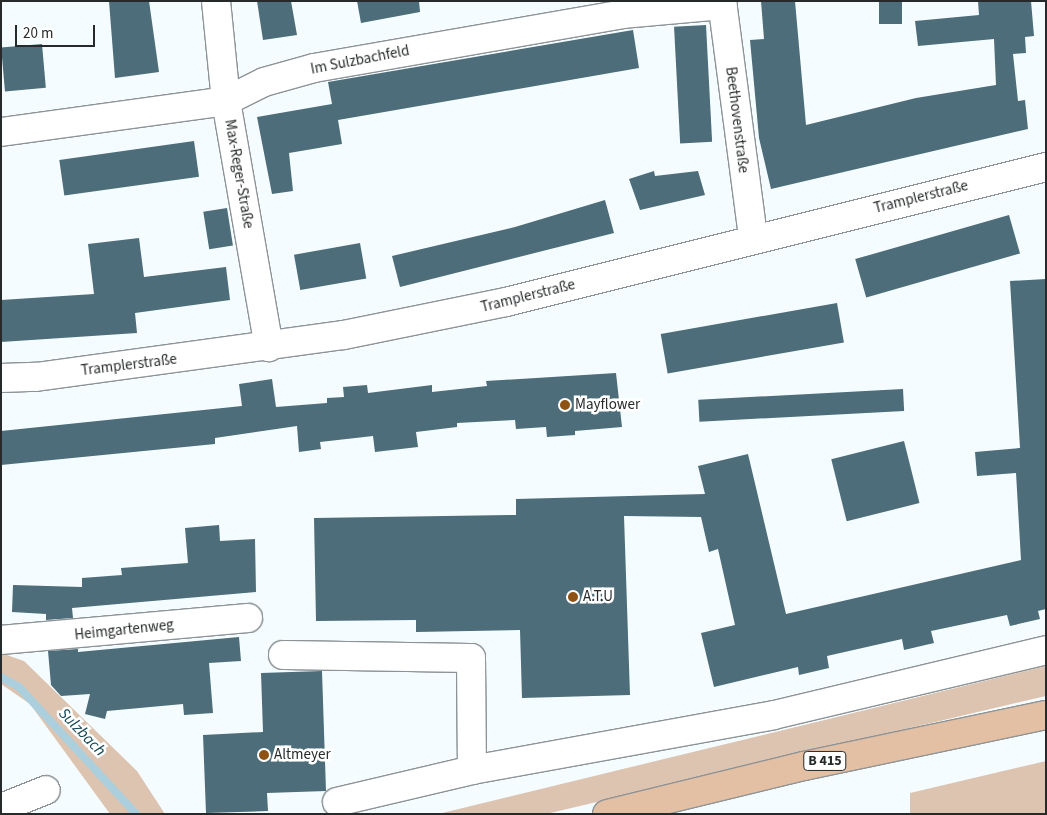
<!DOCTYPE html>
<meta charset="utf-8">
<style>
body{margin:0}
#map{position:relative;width:1047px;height:815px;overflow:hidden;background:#f5fcff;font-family:"Source Sans 3",sans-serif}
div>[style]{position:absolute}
.green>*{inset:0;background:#ddc4b1}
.stream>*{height:8px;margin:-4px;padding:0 4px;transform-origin:4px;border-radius:4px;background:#abcfdc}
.building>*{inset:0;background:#4c6d79;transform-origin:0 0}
.roads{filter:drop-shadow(1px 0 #8d9396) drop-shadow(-1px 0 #8d9396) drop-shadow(0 1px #8d9396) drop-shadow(0 -1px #8d9396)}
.minor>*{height:28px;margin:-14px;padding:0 14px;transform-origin:14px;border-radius:14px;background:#fff}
.major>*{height:28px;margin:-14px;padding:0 14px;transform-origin:14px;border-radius:14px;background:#e3bfa3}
.dots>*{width:14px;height:14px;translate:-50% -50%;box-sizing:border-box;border:2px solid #fff;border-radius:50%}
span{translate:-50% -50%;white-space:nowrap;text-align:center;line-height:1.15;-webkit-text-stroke:5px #fff;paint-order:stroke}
.shield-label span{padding:1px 4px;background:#fff;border:1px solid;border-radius:4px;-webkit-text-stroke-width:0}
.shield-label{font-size:14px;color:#272a2b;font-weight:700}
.street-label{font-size:15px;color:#272a2b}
.poi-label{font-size:15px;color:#272a2b}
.left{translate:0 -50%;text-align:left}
.water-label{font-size:16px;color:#164858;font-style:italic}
.frame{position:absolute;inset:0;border:2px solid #272a2b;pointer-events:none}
.scale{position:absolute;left:15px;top:25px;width:80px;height:22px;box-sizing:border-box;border:2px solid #272a2b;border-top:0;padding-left:6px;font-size:15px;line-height:18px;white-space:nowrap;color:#272a2b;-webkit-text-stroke:4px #fff;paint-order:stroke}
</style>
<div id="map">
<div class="green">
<i style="clip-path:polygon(1px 653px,24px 661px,137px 771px,165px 814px,110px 814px,30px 704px,1px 684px)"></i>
<i style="clip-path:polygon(1046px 666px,1046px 696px,546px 814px,438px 814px)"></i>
<i style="clip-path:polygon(1046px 761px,1046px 814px,910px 814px,910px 793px)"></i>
</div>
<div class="stream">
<i style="left:1px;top:677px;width:21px;rotate:29deg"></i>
<i style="left:19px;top:687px;width:173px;rotate:47.3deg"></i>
</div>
<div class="building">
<i style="clip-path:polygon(109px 1px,149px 1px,159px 72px,115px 78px)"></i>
<i style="clip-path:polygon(257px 1px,291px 1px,297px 35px,263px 40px)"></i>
<i style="clip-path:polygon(357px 1px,419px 1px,420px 12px,361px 23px)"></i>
<i style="clip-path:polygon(761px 1px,795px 1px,806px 125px,916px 98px,996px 85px,994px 39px,918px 46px,915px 21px,979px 15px,978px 1px,1031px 1px,1034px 36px,1025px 37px,1026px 53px,1013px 54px,1018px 101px,1025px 100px,1028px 129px,771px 189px,759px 138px,750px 40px,764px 39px)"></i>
<i style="left:879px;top:1px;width:23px;height:23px"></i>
<i style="left:706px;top:25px;width:117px;height:32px;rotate:87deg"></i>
<i style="clip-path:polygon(633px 30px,639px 68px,338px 120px,342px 144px,289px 153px,293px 191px,272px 194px,257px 117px,332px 104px,328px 82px)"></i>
<i style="left:42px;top:44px;width:44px;height:41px;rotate:85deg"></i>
<i style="left:194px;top:141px;width:36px;height:136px;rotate:82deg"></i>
<i style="clip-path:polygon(654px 171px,655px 176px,698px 171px,705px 195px,640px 210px,629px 179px)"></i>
<i style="clip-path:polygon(605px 200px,614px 233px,400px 287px,392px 256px,515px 227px)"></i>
<i style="left:227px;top:208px;width:38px;height:24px;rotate:81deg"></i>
<i style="left:1009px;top:215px;width:40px;height:160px;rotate:74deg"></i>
<i style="clip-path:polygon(139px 238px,144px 277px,226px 267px,230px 300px,135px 313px,137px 333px,1px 342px,1px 300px,94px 294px,88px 244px)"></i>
<i style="left:360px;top:243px;width:36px;height:67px;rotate:80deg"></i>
<i style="clip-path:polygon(1046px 279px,1046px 609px,1038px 611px,1040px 619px,1010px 626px,1007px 615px,931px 631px,934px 643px,904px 650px,902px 639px,827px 656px,829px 668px,799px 675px,798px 667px,714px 687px,701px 633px,735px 625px,718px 549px,709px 552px,701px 517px,624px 516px,630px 695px,522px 698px,520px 630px,416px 632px,416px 620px,316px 621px,314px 518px,516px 515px,516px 499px,705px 494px,698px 466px,748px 454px,786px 614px,1021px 560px,1016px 473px,977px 476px,975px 452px,1020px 448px,1010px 281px)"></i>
<i style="left:837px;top:303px;width:40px;height:179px;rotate:80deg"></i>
<i style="clip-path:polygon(616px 373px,622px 427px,575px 431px,575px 435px,547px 437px,546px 427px,516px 429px,515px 420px,457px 423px,457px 427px,416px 432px,418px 447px,375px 452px,373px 436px,320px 442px,321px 449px,299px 452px,297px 426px,215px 438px,215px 444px,1px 465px,1px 431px,242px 406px,239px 384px,272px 379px,276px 407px,327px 403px,327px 398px,344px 397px,343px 387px,367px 385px,368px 393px,432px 385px,432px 392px,487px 386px,486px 381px)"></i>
<i style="left:903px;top:389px;width:22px;height:205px;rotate:87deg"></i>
<i style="left:904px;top:441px;width:64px;height:75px;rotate:76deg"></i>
<i style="clip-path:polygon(219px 525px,220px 541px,255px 539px,256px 592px,72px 608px,73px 618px,46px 620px,46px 614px,12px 612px,13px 585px,82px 587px,82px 578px,122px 575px,121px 568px,188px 563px,185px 528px)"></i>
<i style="clip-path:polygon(239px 637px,241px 661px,209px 663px,213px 713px,184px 715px,183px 704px,107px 711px,105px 719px,85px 714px,90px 694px,61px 696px,51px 685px,48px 651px,78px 649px,78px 652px)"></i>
<i style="clip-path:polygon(322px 671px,326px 791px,267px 793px,268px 811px,206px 813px,203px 735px,263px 732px,261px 673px)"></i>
</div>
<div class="roads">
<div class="minor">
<i style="left:216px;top:1px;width:100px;rotate:84.3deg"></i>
<i style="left:226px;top:101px;width:250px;rotate:80.1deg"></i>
<i style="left:722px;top:1px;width:239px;rotate:82.5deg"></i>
<i style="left:1px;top:132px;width:227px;rotate:-7.8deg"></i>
<i style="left:226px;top:101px;width:42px;rotate:-26.6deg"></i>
<i style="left:264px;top:82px;width:52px;rotate:-15.6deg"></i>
<i style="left:314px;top:68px;width:313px;rotate:-9.9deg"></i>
<i style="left:622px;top:14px;width:101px;rotate:-5.1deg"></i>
<i style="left:1px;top:378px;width:35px;rotate:-2deg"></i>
<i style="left:36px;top:377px;width:311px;rotate:-7.8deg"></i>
<i style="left:344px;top:335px;width:165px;rotate:-11.5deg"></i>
<i style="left:506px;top:302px;width:557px;rotate:-14.04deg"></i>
<i style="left:1px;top:640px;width:248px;rotate:-5.1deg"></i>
<i style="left:283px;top:655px;width:188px;rotate:0.9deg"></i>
<i style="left:471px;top:658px;width:112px;rotate:89.5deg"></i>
<i style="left:337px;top:802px;width:139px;rotate:-13.3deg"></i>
<i style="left:472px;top:770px;width:307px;rotate:-10.3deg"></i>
<i style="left:774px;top:715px;width:280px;rotate:-13.4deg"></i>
<i style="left:1px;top:808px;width:48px;rotate:-21.8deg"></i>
</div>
<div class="major">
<i style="left:607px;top:814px;width:203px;rotate:-13.7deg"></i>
<i style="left:804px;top:766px;width:247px;rotate:-11.9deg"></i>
</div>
</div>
<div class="dots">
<i style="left:565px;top:405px;background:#8f5215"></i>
<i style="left:573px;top:597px;background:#8f5215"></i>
<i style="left:264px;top:755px;background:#8f5215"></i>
</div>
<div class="shield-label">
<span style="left:825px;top:761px">B 415</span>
</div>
<div class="street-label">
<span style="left:360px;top:60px;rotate:-11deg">Im Sulzbachfeld</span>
<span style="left:737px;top:120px;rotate:83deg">Beethovenstraße</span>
<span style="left:239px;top:174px;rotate:80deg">Max-Reger-Straße</span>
<span style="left:921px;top:197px;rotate:-14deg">Tramplerstraße</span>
<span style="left:528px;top:296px;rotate:-14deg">Tramplerstraße</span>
<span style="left:129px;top:365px;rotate:-7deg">Tramplerstraße</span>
<span style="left:124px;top:630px;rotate:-6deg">Heimgartenweg</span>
</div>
<div class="poi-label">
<span class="left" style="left:575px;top:405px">Mayflower</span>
<span class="left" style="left:583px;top:597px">A.T.U</span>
<span class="left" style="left:274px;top:755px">Altmeyer</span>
</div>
<div class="water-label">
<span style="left:82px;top:732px;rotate:46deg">Sulzbach</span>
</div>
<div class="frame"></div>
<div class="scale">20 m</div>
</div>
